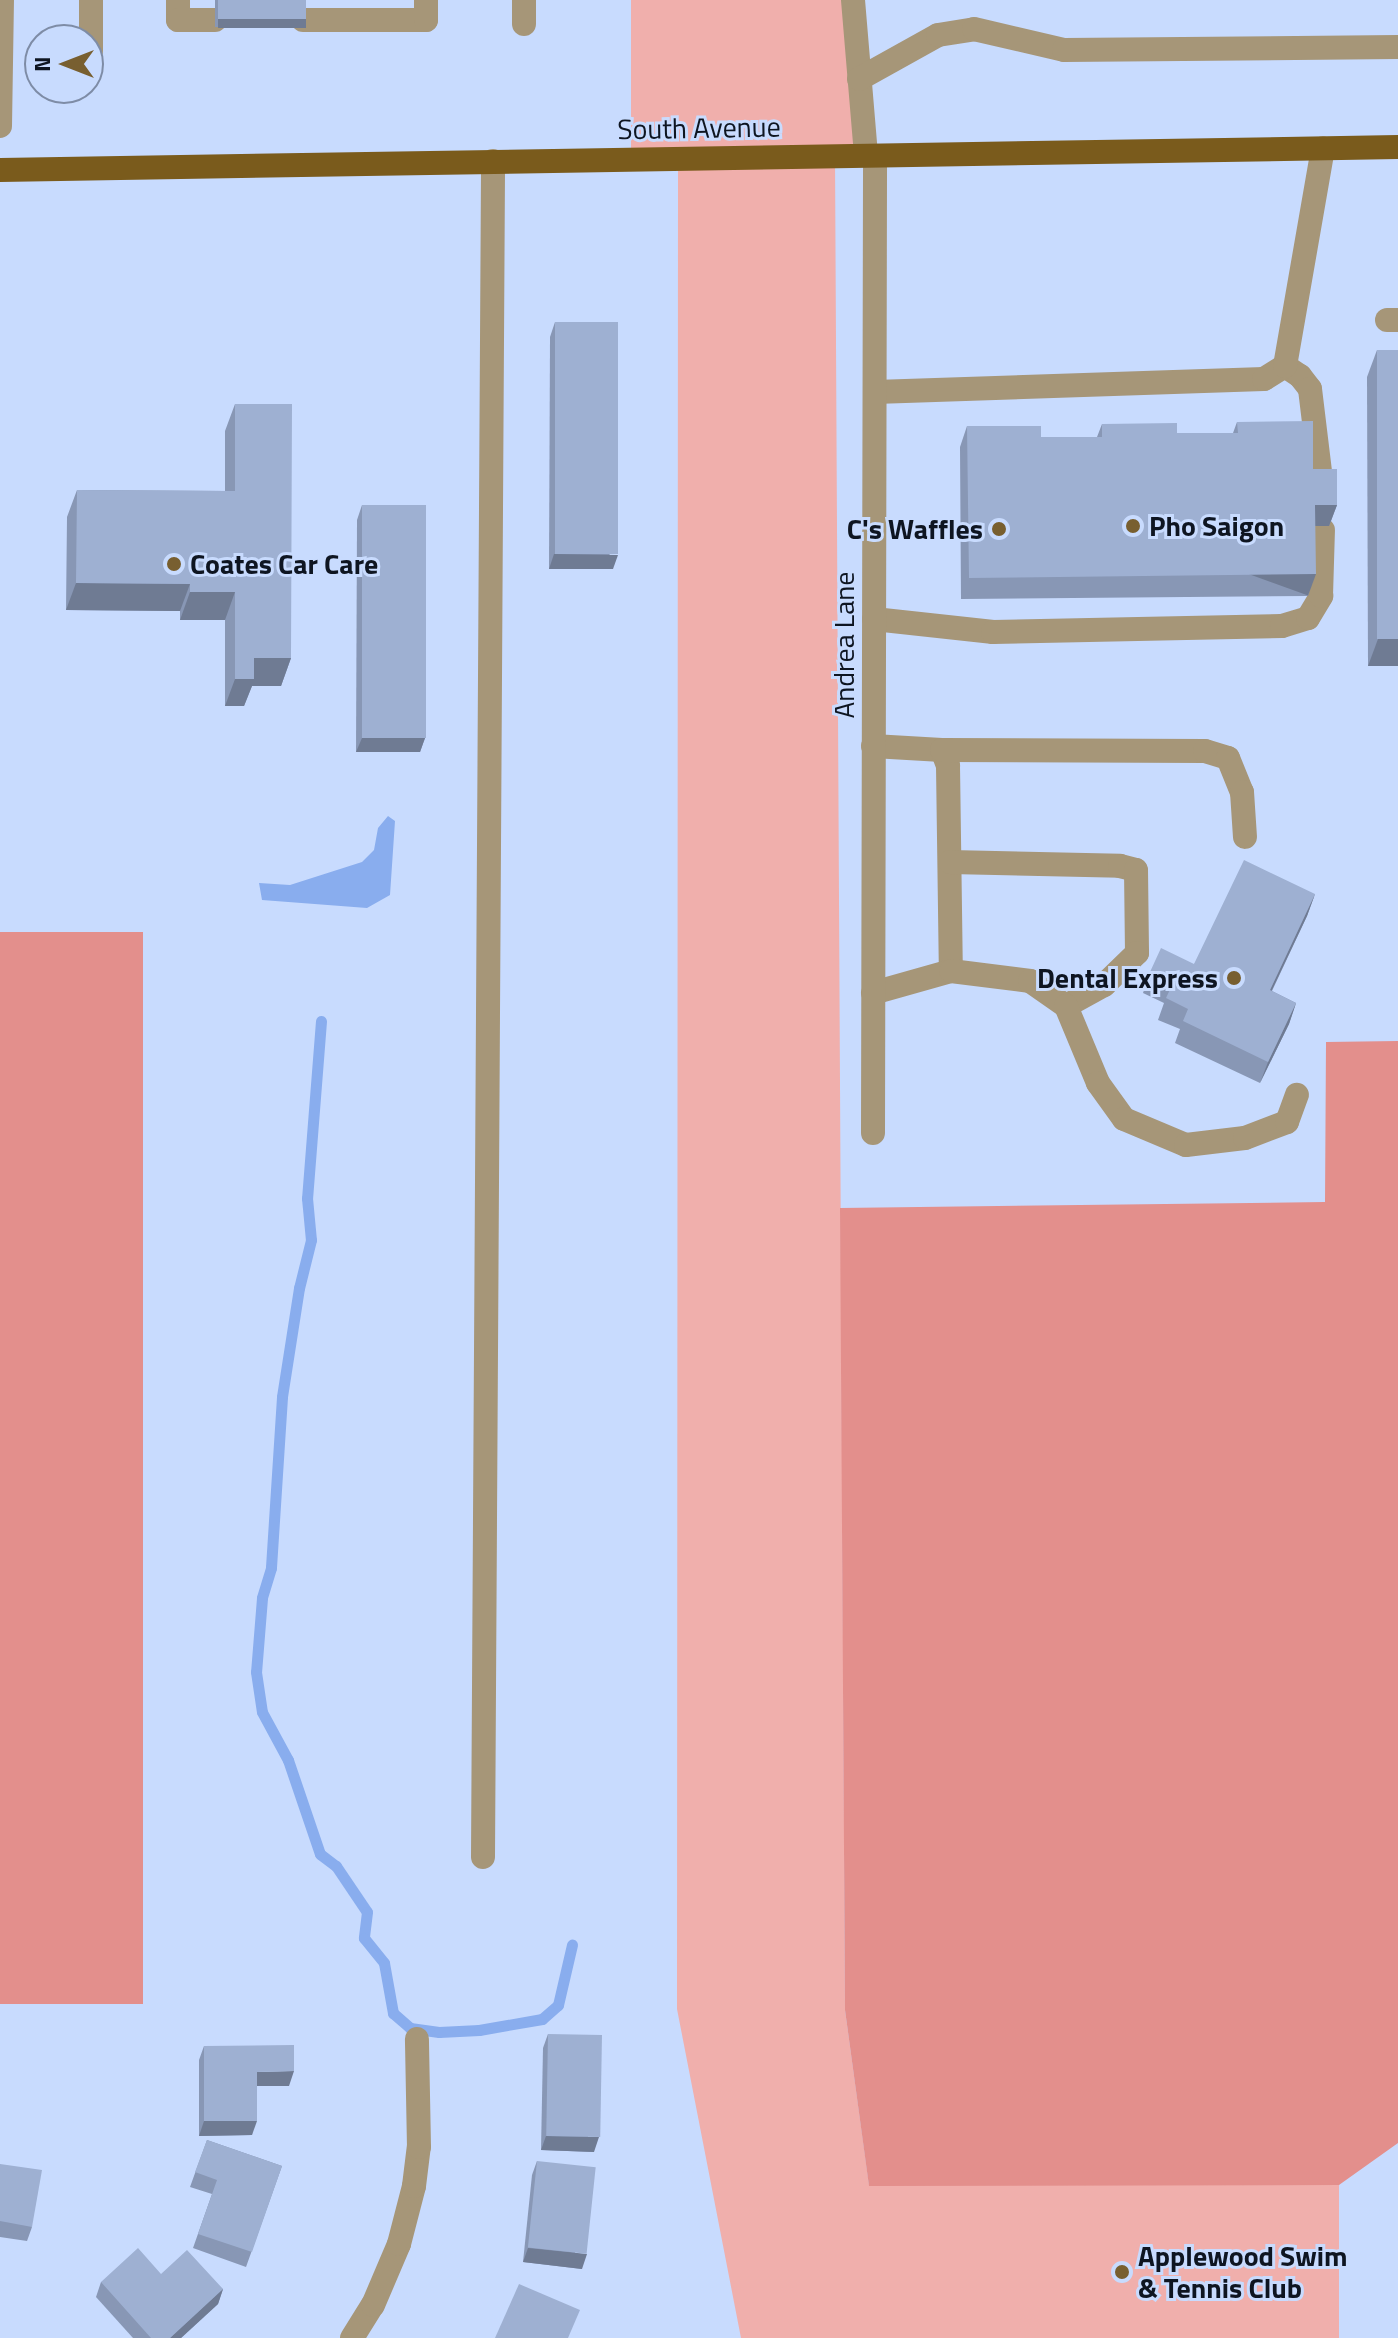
<!DOCTYPE html>
<style>
body{margin:0}
#map{position:relative;width:1398px;height:2338px;overflow:hidden;background:#c8dbfe;font-family:"Titillium Web",sans-serif}
div>[style]{position:absolute}
.green>*{inset:0;background:#f0afac}
.forest>*{inset:0;background:#e38f8c;transform-origin:0 0}
.water>*{inset:0;background:#89adee}
.stream>*{height:11px;margin:-5.5px;padding:0 5.5px;transform-origin:5.5px;border-radius:5.5px;background:#89adee}
.minor>*{height:24px;margin:-12px;padding:0 12px;transform-origin:12px;border-radius:12px;background:#a69678}
.major>*{height:24px;margin:-12px;padding:0 12px;transform-origin:12px;border-radius:12px;background:#7a5b1c}
.wall>*{inset:0;background:#8897b5}
.shaded-wall>*{inset:0;background:#6f7b93;transform-origin:0 0}
.building>*{inset:0;background:#9eb0d2;transform-origin:0 0}
.dots>*{width:22px;height:22px;translate:-50% -50%;box-sizing:border-box;border:4px solid #c8dbfe;border-radius:50%}
span{translate:-50% -50%;white-space:nowrap;text-align:center;line-height:1.15;-webkit-text-stroke:6px #c8dbfe;paint-order:stroke}
.street-label{font-size:28px;color:#0e1521}
.poi-label{font-size:28px;color:#0e1521;font-weight:700}
.left{translate:0 -50%;text-align:left}
.right{translate:-100% -50%;text-align:right}
.north{position:absolute;left:24px;top:24px;width:80px;height:80px;box-sizing:border-box;background:#c8dbfe;border:2px solid #7e8ca6;border-radius:50%;rotate:270deg;font-size:22px;font-weight:700;line-height:32px;text-align:center;color:#0e1521}
.north::after{content:'';display:block;margin:auto;width:28px;height:36px;background:#785f30;clip-path:polygon(50% 0,100% 100%,50% 72%,0 100%)}
</style>
<div id="map">
<div class="green">
<i style="clip-path:polygon(631px 0,853px 0,875px 156px,835px 156px,845px 2010px,869px 2185px,1339px 2185px,1339px 2338px,741px 2338px,677px 2009px,678px 159px,631px 159px)"></i>
</div>
<div class="forest">
<i style="left:143px;top:932px;width:1072px;height:143px;rotate:90deg"></i>
<i style="clip-path:polygon(1398px 1041px,1398px 2143px,1339px 2185px,869px 2186px,845px 2010px,840px 1208px,1325px 1202px,1326px 1042px)"></i>
</div>
<div class="water">
<i style="clip-path:polygon(388px 816px,395px 821px,390px 895px,367px 908px,262px 900px,259px 883px,290px 885px,362px 862px,374px 850px,378px 828px)"></i>
</div>
<div class="stream">
<i style="left:321px;top:1021px;width:178px;rotate:94.5deg"></i>
<i style="left:307px;top:1198px;width:42px;rotate:84.6deg"></i>
<i style="left:311px;top:1240px;width:49px;rotate:104deg"></i>
<i style="left:299px;top:1288px;width:110px;rotate:98.9deg"></i>
<i style="left:282px;top:1397px;width:171px;rotate:93.7deg"></i>
<i style="left:271px;top:1568px;width:31px;rotate:107deg"></i>
<i style="left:262px;top:1598px;width:74px;rotate:94.6deg"></i>
<i style="left:256px;top:1672px;width:40px;rotate:81.5deg"></i>
<i style="left:262px;top:1712px;width:55px;rotate:61.6deg"></i>
<i style="left:288px;top:1760px;width:99px;rotate:71.2deg"></i>
<i style="left:320px;top:1854px;width:20px;rotate:37deg"></i>
<i style="left:336px;top:1866px;width:55px;rotate:56deg"></i>
<i style="left:367px;top:1912px;width:26px;rotate:97deg"></i>
<i style="left:364px;top:1938px;width:32px;rotate:51deg"></i>
<i style="left:384px;top:1963px;width:51px;rotate:79.8deg"></i>
<i style="left:393px;top:2013px;width:23px;rotate:41deg"></i>
<i style="left:410px;top:2028px;width:29px;rotate:8deg"></i>
<i style="left:439px;top:2032px;width:40px;rotate:-2.9deg"></i>
<i style="left:479px;top:2030px;width:64px;rotate:-9.9deg"></i>
<i style="left:542px;top:2019px;width:21px;rotate:-41deg"></i>
<i style="left:558px;top:2005px;width:62px;rotate:-76.9deg"></i>
</div>
<div class="minor">
<i style="left:178px;top:0;width:20px;rotate:90deg"></i>
<i style="left:178px;top:20px;width:37px"></i>
<i style="left:524px;top:0;width:24px;rotate:90deg"></i>
<i style="left:853px;top:0;width:156px;rotate:85.2deg"></i>
<i style="left:303px;top:20px;width:123px"></i>
<i style="left:426px;top:20px;width:20px;rotate:-90deg"></i>
<i style="left:91px;top:51px;width:51px;rotate:-90deg"></i>
<i style="left:859px;top:79px;width:90px;rotate:-29.1deg"></i>
<i style="left:938px;top:35px;width:36px;rotate:-9deg"></i>
<i style="left:974px;top:29px;width:92px;rotate:13.1deg"></i>
<i style="left:1064px;top:50px;width:334px;rotate:-0.5deg"></i>
<i style="left:0;top:126px;width:126px;rotate:-89.1deg"></i>
<i style="left:1387px;top:320px;width:11px"></i>
<i style="left:1285px;top:366px;width:18px;rotate:34deg"></i>
<i style="left:1300px;top:376px;width:16px;rotate:52deg"></i>
<i style="left:1310px;top:389px;width:100px;rotate:83.1deg"></i>
<i style="left:875px;top:392px;width:389px;rotate:-1.9deg"></i>
<i style="left:1264px;top:379px;width:25px;rotate:-32deg"></i>
<i style="left:1285px;top:366px;width:221px;rotate:-80.1deg"></i>
<i style="left:874px;top:619px;width:120px;rotate:6.2deg"></i>
<i style="left:993px;top:632px;width:289px;rotate:-1.2deg"></i>
<i style="left:1282px;top:626px;width:27px;rotate:-17deg"></i>
<i style="left:1308px;top:618px;width:26px;rotate:-59deg"></i>
<i style="left:1321px;top:596px;width:66px;rotate:-88.3deg"></i>
<i style="left:873px;top:746px;width:69px;rotate:3.3deg"></i>
<i style="left:942px;top:750px;width:17px;rotate:69deg"></i>
<i style="left:948px;top:766px;width:205px;rotate:89.2deg"></i>
<i style="left:942px;top:750px;width:263px;rotate:0.2deg"></i>
<i style="left:1205px;top:751px;width:24px;rotate:17deg"></i>
<i style="left:1228px;top:758px;width:37px;rotate:68deg"></i>
<i style="left:1242px;top:792px;width:45px;rotate:86.2deg"></i>
<i style="left:950px;top:862px;width:170px;rotate:1.3deg"></i>
<i style="left:1120px;top:866px;width:16px;rotate:14deg"></i>
<i style="left:1136px;top:870px;width:83px;rotate:89.3deg"></i>
<i style="left:1137px;top:953px;width:46px;rotate:135.9deg"></i>
<i style="left:1104px;top:985px;width:43px;rotate:151.1deg"></i>
<i style="left:873px;top:993px;width:81px;rotate:-15.8deg"></i>
<i style="left:951px;top:971px;width:80px;rotate:7.2deg"></i>
<i style="left:1030px;top:981px;width:44px;rotate:34.8deg"></i>
<i style="left:1066px;top:1006px;width:83px;rotate:67.4deg"></i>
<i style="left:1098px;top:1083px;width:44px;rotate:54.2deg"></i>
<i style="left:1124px;top:1119px;width:67px;rotate:22.8deg"></i>
<i style="left:1186px;top:1145px;width:59px;rotate:-6.8deg"></i>
<i style="left:1245px;top:1138px;width:45px;rotate:-20.9deg"></i>
<i style="left:1287px;top:1122px;width:29px;rotate:-70deg"></i>
<i style="left:873px;top:1133px;width:977px;rotate:-89.88deg"></i>
<i style="left:483px;top:1857px;width:1696px;rotate:-89.66deg"></i>
<i style="left:352px;top:2338px;width:39px;rotate:-58deg"></i>
<i style="left:373px;top:2305px;width:66px;rotate:-66.9deg"></i>
<i style="left:399px;top:2244px;width:60px;rotate:-75.5deg"></i>
<i style="left:414px;top:2186px;width:39px;rotate:-83deg"></i>
<i style="left:419px;top:2147px;width:108px;rotate:-91.1deg"></i>
</div>
<div class="major">
<i style="left:0;top:170px;width:1398px;rotate:-0.94deg"></i>
</div>
<div class="wall">
<i style="clip-path:polygon(215px 0,306px 0,306px 19px,303px 27px,215px 27px)"></i>
<i style="clip-path:polygon(555px 322px,613px 569px,549px 569px,550px 337px)"></i>
<i style="clip-path:polygon(1377px 350px,1398px 666px,1368px 666px,1367px 377px)"></i>
<i style="clip-path:polygon(235px 404px,291px 658px,281px 686px,252px 686px,244px 706px,225px 706px,225px 620px,180px 620px,180px 611px,66px 610px,67px 517px,77px 490px,225px 491px,225px 431px)"></i>
<i style="clip-path:polygon(1237px 422px,1313px 469px,1337px 505px,1329px 526px,1315px 526px,1308px 596px,961px 599px,960px 447px,967px 426px,1041px 437px,1097px 437px,1102px 424px,1177px 433px,1233px 433px)"></i>
<i style="clip-path:polygon(362px 505px,425px 738px,420px 752px,356px 752px,357px 520px)"></i>
<i style="clip-path:polygon(1315px 894px,1307px 916px,1272px 991px,1296px 1003px,1289px 1024px,1260px 1083px,1175px 1043px,1180px 1029px,1158px 1020px,1164px 1003px,1143px 993px,1150px 972px,1194px 964px)"></i>
<i style="clip-path:polygon(548px 2034px,594px 2152px,541px 2150px,543px 2048px)"></i>
<i style="clip-path:polygon(204px 2046px,289px 2086px,257px 2086px,252px 2135px,199px 2136px,199px 2060px)"></i>
<i style="clip-path:polygon(207px 2140px,282px 2166px,246px 2267px,193px 2248px,212px 2194px,190px 2187px)"></i>
<i style="clip-path:polygon(537px 2161px,582px 2269px,523px 2262px,532px 2175px)"></i>
<i style="clip-path:polygon(0 2164px,32px 2227px,27px 2241px,0 2237px)"></i>
<i style="clip-path:polygon(161px 2274px,223px 2289px,218px 2304px,181px 2338px,133px 2338px,96px 2297px,101px 2282px)"></i>
</div>
<div class="shaded-wall">
<i style="left:218px;top:19px;width:88px;height:9px"></i>
<i style="clip-path:polygon(1315px 505px,1337px 505px,1329px 526px,1307px 526px)"></i>
<i style="clip-path:polygon(554px 554px,618px 555px,613px 569px,549px 569px)"></i>
<i style="left:1316px;top:574px;width:23px;height:347px;rotate:110deg"></i>
<i style="clip-path:polygon(76px 583px,190px 584px,180px 611px,66px 610px)"></i>
<i style="clip-path:polygon(190px 592px,235px 592px,225px 620px,180px 620px)"></i>
<i style="clip-path:polygon(1378px 639px,1398px 639px,1398px 666px,1368px 666px)"></i>
<i style="clip-path:polygon(254px 658px,291px 658px,281px 686px,252px 686px,244px 706px,225px 706px,235px 679px)"></i>
<i style="clip-path:polygon(362px 738px,425px 738px,420px 752px,356px 752px)"></i>
<i style="clip-path:polygon(1315px 894px,1307px 916px,1262px 1011px,1270px 990px)"></i>
<i style="clip-path:polygon(1296px 1003px,1289px 1024px,1260px 1083px,1268px 1062px)"></i>
<i style="clip-path:polygon(294px 2071px,289px 2086px,251px 2086px,257px 2072px)"></i>
<i style="clip-path:polygon(204px 2121px,257px 2121px,252px 2135px,199px 2136px)"></i>
<i style="clip-path:polygon(546px 2136px,599px 2137px,594px 2152px,541px 2150px)"></i>
<i style="clip-path:polygon(528px 2248px,587px 2254px,582px 2269px,523px 2262px)"></i>
<i style="clip-path:polygon(223px 2289px,218px 2304px,181px 2338px,170px 2338px)"></i>
</div>
<div class="building">
<i style="left:218px;top:0;width:88px;height:19px"></i>
<i style="left:555px;top:322px;width:63px;height:232px"></i>
<i style="left:1377px;top:350px;width:21px;height:289px"></i>
<i style="clip-path:polygon(235px 404px,292px 404px,291px 658px,254px 658px,254px 679px,235px 679px,235px 592px,190px 592px,190px 584px,76px 583px,77px 490px,235px 491px)"></i>
<i style="clip-path:polygon(1313px 421px,1313px 469px,1337px 469px,1337px 505px,1315px 505px,1316px 574px,969px 578px,967px 426px,1041px 426px,1041px 437px,1102px 437px,1102px 424px,1177px 423px,1177px 433px,1238px 433px,1237px 422px)"></i>
<i style="left:362px;top:505px;width:64px;height:233px"></i>
<i style="clip-path:polygon(1244px 860px,1315px 894px,1270px 990px,1296px 1003px,1268px 1062px,1183px 1021px,1188px 1009px,1166px 998px,1173px 983px,1150px 972px,1161px 948px,1194px 964px)"></i>
<i style="left:548px;top:2034px;width:54px;height:102px;rotate:1deg"></i>
<i style="clip-path:polygon(294px 2045px,294px 2071px,257px 2072px,257px 2121px,204px 2121px,204px 2046px)"></i>
<i style="clip-path:polygon(207px 2140px,282px 2166px,252px 2252px,198px 2234px,217px 2180px,195px 2172px)"></i>
<i style="left:537px;top:2161px;width:59px;height:87px;rotate:6deg"></i>
<i style="clip-path:polygon(0 2164px,42px 2170px,32px 2227px,0 2221px)"></i>
<i style="clip-path:polygon(138px 2248px,161px 2274px,187px 2250px,223px 2289px,170px 2338px,151px 2338px,101px 2282px)"></i>
<i style="clip-path:polygon(519px 2284px,580px 2310px,568px 2338px,495px 2338px)"></i>
</div>
<div class="dots">
<i style="left:1133px;top:526px;background:#785f30"></i>
<i style="left:999px;top:529px;background:#785f30"></i>
<i style="left:174px;top:564px;background:#785f30"></i>
<i style="left:1234px;top:978px;background:#785f30"></i>
<i style="left:1122px;top:2272px;background:#785f30"></i>
</div>
<div class="street-label">
<span style="left:699px;top:128px;rotate:-1deg">South Avenue</span>
<span style="left:844px;top:645px;rotate:-90deg">Andrea Lane</span>
</div>
<div class="poi-label">
<span class="left" style="left:1149px;top:526px">Pho Saigon</span>
<span class="right" style="left:983px;top:529px">C's Waffles</span>
<span class="left" style="left:190px;top:564px">Coates Car Care</span>
<span class="right" style="left:1218px;top:978px">Dental Express</span>
<span class="left" style="left:1138px;top:2272px">Applewood Swim<br>&amp; Tennis Club</span>
</div>
<div class="north">N</div>
</div>
